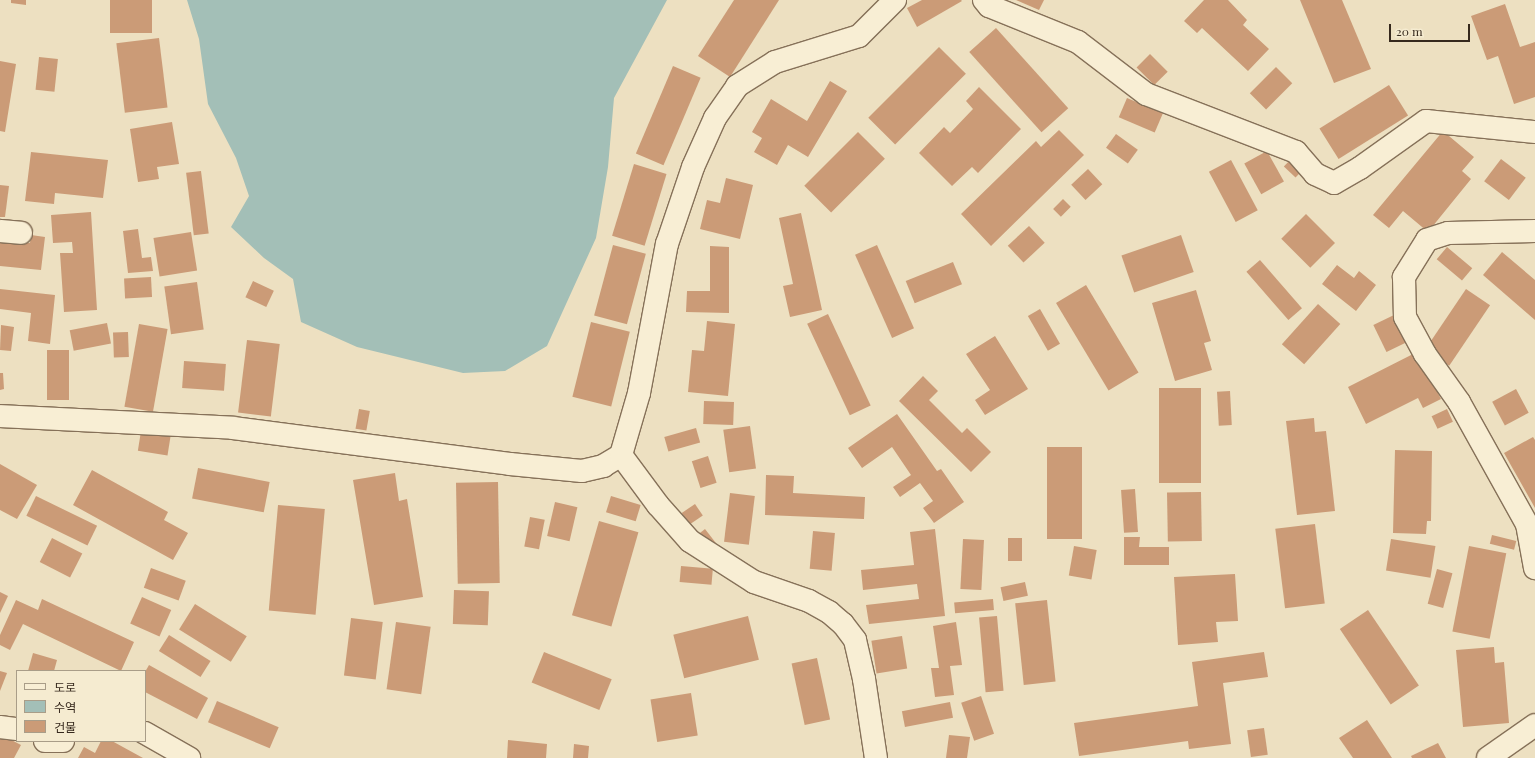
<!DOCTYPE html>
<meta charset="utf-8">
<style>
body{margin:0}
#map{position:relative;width:1535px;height:758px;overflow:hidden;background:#ede0c1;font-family:"Playfair Display","Noto Sans KR",serif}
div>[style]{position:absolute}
.water>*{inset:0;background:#a3bfb7}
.building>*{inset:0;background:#cb9b77;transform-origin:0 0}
.roads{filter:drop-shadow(1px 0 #867159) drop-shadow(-1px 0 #867159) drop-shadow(0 1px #867159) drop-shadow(0 -1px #867159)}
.street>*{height:22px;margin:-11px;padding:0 11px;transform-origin:11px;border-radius:11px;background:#f8eed4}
span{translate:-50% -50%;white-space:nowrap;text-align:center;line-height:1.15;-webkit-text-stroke:3px #f5ebd0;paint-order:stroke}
.legend{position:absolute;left:16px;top:670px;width:130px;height:72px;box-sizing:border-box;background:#f5ebd0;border:1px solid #a99d88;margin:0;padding:5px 7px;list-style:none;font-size:12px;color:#36291d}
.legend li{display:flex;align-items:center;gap:8px;height:20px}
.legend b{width:20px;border:1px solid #a99d88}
.scale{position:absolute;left:1389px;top:24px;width:81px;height:18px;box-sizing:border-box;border:2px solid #36291d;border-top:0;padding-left:5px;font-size:12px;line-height:14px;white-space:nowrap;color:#36291d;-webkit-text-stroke:3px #f5ebd0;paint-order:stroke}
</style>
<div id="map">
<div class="water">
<i style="clip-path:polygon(187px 0,667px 0,614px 98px,608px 167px,596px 238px,547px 346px,505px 371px,463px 373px,357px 347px,301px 322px,293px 279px,264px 258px,231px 227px,249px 196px,236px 158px,208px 104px,199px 39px)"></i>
</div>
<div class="building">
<i style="clip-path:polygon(11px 0,26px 0,26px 5px,11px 3px)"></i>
<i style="left:110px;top:0;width:42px;height:33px"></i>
<i style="clip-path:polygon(734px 0,779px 0,730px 77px,698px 56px)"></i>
<i style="clip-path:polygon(922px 0,961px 0,962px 1px,917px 27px,907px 8px)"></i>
<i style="clip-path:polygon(1016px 0,1044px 0,1039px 10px)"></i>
<i style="clip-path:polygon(1204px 0,1228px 0,1247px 20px,1243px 25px,1269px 49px,1248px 71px,1202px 28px,1197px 33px,1184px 21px)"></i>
<i style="clip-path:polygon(1300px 0,1342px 0,1371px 69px,1334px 83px)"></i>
<i style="clip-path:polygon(1505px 4px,1520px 47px,1535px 42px,1535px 97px,1514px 104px,1498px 56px,1487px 60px,1471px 16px)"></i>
<i style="left:996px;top:28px;width:108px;height:36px;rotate:48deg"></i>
<i style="left:159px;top:38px;width:70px;height:43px;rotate:83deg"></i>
<i style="left:939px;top:47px;width:38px;height:100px;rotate:45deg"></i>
<i style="left:1150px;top:54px;width:25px;height:19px;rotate:45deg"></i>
<i style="left:39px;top:57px;width:19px;height:33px;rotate:6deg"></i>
<i style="clip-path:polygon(0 61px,16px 64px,5px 132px,0 131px)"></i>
<i style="left:673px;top:66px;width:30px;height:95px;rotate:23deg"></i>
<i style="left:1276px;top:67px;width:23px;height:37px;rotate:45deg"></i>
<i style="clip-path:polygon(830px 81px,847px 91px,808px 157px,788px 145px,777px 165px,754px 152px,762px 138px,752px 132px,771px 99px,807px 121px)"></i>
<i style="left:1389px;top:85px;width:36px;height:82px;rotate:58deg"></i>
<i style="clip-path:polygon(979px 87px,1021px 129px,978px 173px,972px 167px,952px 186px,919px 153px,944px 127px,950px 133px,973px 109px,966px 101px)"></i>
<i style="left:1127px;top:98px;width:39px;height:21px;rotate:23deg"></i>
<i style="clip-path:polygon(172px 122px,179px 164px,157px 167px,159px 179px,138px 182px,130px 129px)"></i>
<i style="clip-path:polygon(1059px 130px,1084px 155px,991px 246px,961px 214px,1036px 141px,1041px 147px)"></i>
<i style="clip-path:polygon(1443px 131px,1474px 157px,1462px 171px,1471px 179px,1428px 232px,1403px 211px,1389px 228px,1373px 215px)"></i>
<i style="left:858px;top:132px;width:38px;height:76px;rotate:45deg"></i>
<i style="left:1116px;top:134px;width:27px;height:17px;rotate:36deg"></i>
<i style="left:1267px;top:151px;width:35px;height:26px;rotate:61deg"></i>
<i style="clip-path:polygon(31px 152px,108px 160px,103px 198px,55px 193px,54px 204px,25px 201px)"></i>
<i style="left:1501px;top:159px;width:31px;height:28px;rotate:37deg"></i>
<i style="left:1231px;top:160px;width:57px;height:25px;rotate:62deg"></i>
<i style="left:1290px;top:160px;width:16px;height:9px;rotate:43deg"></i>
<i style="left:634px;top:164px;width:34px;height:75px;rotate:17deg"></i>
<i style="left:1088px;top:169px;width:21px;height:23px;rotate:47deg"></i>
<i style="left:201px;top:171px;width:63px;height:15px;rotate:83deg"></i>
<i style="clip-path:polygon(726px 178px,753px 185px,740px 239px,700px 229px,707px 200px,720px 203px)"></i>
<i style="clip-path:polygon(0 185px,9px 186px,5px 217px,0 217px)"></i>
<i style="left:1063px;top:199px;width:11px;height:14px;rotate:45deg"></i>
<i style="clip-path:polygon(91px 212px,97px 310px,64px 312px,60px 253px,73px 253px,72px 242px,53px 243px,51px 215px)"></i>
<i style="clip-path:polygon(801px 213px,822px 310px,790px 317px,783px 286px,793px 284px,779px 218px)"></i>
<i style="left:1306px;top:214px;width:41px;height:35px;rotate:45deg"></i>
<i style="left:1029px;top:226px;width:23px;height:29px;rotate:47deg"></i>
<i style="clip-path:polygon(138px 229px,142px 258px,151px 257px,153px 271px,128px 273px,123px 231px)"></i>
<i style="left:191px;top:232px;width:39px;height:38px;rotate:81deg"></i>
<i style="clip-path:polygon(31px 235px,45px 237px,41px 270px,0 266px,0 240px,30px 243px)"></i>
<i style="left:1181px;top:235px;width:39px;height:63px;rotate:71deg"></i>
<i style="left:613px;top:245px;width:34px;height:73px;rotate:15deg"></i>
<i style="left:877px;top:245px;width:91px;height:24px;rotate:66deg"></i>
<i style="clip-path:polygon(710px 246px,729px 247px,729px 313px,686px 312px,687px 291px,710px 291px)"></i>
<i style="left:1447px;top:247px;width:33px;height:16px;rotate:40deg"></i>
<i style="clip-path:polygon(1502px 252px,1535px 280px,1535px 320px,1483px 275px)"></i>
<i style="left:1260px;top:260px;width:64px;height:18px;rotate:49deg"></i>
<i style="left:953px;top:262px;width:24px;height:51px;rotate:68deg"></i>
<i style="clip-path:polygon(1337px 265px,1354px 278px,1359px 271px,1376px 285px,1356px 311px,1322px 284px)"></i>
<i style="left:151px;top:277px;width:20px;height:27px;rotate:87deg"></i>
<i style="left:253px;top:281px;width:23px;height:18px;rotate:25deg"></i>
<i style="left:197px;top:282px;width:48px;height:33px;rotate:82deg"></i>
<i style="left:1086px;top:285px;width:102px;height:35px;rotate:59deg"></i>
<i style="clip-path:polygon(0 289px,55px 295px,50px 344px,28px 341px,31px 313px,0 309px)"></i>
<i style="left:1466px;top:289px;width:29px;height:73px;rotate:34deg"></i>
<i style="clip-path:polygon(1196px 290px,1211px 341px,1204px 343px,1212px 370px,1175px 381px,1152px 303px)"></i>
<i style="left:1318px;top:304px;width:30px;height:54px;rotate:42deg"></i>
<i style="left:1040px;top:309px;width:40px;height:14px;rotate:60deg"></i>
<i style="left:828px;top:314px;width:101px;height:23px;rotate:65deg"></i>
<i style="left:1394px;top:315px;width:30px;height:23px;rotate:64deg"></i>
<i style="clip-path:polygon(707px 321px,735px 324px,728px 396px,688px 392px,692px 350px,704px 351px)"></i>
<i style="left:591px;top:322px;width:40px;height:77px;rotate:14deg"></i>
<i style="left:107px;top:323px;width:21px;height:38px;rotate:79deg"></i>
<i style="left:139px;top:324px;width:29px;height:84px;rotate:10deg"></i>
<i style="clip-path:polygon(1px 325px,14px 327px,11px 351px,0 350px)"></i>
<i style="left:128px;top:332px;width:25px;height:15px;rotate:88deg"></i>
<i style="clip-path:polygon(995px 336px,1028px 389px,985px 415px,975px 400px,990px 390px,966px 354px)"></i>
<i style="left:247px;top:340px;width:33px;height:73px;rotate:7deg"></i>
<i style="left:47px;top:350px;width:22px;height:50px"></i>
<i style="clip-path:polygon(1417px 352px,1441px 399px,1423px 408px,1418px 398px,1366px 424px,1348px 387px)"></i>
<i style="left:184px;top:361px;width:42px;height:27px;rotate:4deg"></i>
<i style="clip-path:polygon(0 373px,3px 373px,4px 389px,0 390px)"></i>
<i style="clip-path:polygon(923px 376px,938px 391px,929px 400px,962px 433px,967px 428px,991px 452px,971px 472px,899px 401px)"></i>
<i style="left:1159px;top:388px;width:42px;height:95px"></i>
<i style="left:1516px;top:389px;width:27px;height:27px;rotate:62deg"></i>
<i style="left:1230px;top:391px;width:34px;height:13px;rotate:87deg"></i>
<i style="left:704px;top:401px;width:30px;height:23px;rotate:2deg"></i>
<i style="left:359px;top:409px;width:11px;height:20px;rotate:10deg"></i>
<i style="left:1447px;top:409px;width:14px;height:17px;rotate:65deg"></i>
<i style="clip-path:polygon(897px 414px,937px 471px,941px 469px,964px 502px,934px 523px,923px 508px,933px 501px,920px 483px,900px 497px,893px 487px,911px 475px,892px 447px,862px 468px,848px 448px)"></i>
<i style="clip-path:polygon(1314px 418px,1315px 432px,1326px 431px,1335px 511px,1297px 515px,1286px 421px)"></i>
<i style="left:750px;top:426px;width:43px;height:27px;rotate:82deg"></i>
<i style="left:696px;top:428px;width:15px;height:33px;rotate:74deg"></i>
<i style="left:141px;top:431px;width:30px;height:20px;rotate:9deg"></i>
<i style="clip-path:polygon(1533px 437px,1535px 440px,1535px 508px,1504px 453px)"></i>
<i style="left:1047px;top:447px;width:35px;height:92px"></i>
<i style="clip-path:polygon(1395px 450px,1432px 451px,1431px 521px,1427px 521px,1426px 534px,1393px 533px)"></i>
<i style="left:708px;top:456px;width:28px;height:17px;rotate:72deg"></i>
<i style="clip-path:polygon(0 464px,37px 485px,17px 519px,0 510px)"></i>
<i style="left:198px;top:468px;width:73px;height:31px;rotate:11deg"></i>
<i style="clip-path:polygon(92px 470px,168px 512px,164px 520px,188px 533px,173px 560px,73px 505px)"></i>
<i style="clip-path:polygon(395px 473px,399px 501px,407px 499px,423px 597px,374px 605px,353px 480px)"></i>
<i style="clip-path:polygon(766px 475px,794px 476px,793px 493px,865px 497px,864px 519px,765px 515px)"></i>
<i style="left:498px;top:482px;width:101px;height:42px;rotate:89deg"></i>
<i style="left:1135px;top:489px;width:43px;height:14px;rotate:86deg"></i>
<i style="left:1201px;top:492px;width:49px;height:34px;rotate:89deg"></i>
<i style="left:730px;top:493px;width:25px;height:49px;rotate:7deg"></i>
<i style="left:36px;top:496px;width:68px;height:22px;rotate:26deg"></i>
<i style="left:611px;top:496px;width:31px;height:17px;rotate:17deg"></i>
<i style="left:555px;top:502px;width:23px;height:35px;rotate:13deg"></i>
<i style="left:695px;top:504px;width:14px;height:16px;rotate:56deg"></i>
<i style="left:278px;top:505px;width:47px;height:106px;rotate:5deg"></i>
<i style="left:530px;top:517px;width:15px;height:30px;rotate:11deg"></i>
<i style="left:599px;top:521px;width:41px;height:98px;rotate:16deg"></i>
<i style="left:1315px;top:524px;width:80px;height:40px;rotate:83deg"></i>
<i style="left:705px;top:529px;width:18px;height:8px;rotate:52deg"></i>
<i style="clip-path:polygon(935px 529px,945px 616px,869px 624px,866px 605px,919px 599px,917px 584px,863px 590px,861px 570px,914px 565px,910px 532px)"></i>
<i style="left:813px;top:531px;width:22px;height:38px;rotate:5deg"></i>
<i style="left:1492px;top:535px;width:25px;height:9px;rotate:14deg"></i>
<i style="clip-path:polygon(1124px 537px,1140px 537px,1139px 547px,1169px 547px,1169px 565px,1124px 565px)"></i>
<i style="left:52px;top:538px;width:34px;height:27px;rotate:27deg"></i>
<i style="left:1008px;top:538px;width:14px;height:23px"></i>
<i style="left:963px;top:539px;width:21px;height:50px;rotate:3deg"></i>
<i style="left:1391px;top:539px;width:45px;height:32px;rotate:9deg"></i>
<i style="left:1074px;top:546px;width:23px;height:30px;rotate:10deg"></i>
<i style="left:1469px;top:546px;width:38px;height:87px;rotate:11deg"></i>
<i style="left:681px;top:566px;width:32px;height:16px;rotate:5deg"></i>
<i style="left:151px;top:568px;width:37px;height:21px;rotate:20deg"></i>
<i style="left:1437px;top:569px;width:16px;height:36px;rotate:15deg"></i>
<i style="clip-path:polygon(1235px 574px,1238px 621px,1216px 622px,1218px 642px,1178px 645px,1174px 577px)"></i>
<i style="left:1025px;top:582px;width:14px;height:25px;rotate:78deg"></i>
<i style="left:454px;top:590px;width:35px;height:34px;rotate:2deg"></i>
<i style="clip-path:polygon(0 592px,8px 596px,0 613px)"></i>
<i style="left:142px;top:597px;width:32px;height:29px;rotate:24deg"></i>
<i style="clip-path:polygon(42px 599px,134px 642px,121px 671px,23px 624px,10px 650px,0 645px,0 635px,16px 600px,38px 610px)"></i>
<i style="left:993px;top:599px;width:11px;height:39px;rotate:85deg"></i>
<i style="left:1047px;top:600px;width:82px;height:32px;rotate:84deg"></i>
<i style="left:195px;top:604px;width:61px;height:30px;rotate:32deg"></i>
<i style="left:1368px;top:610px;width:91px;height:34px;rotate:56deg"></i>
<i style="left:748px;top:616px;width:45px;height:77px;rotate:76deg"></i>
<i style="left:997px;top:616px;width:75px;height:18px;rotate:85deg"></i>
<i style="left:351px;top:618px;width:32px;height:58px;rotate:7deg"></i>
<i style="left:396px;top:622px;width:35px;height:68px;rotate:8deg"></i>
<i style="clip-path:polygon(956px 622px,962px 665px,950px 666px,954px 695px,935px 697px,931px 668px,939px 668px,933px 626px)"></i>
<i style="left:169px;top:635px;width:49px;height:19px;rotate:32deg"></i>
<i style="left:902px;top:636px;width:33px;height:31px;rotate:81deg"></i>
<i style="clip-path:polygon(1494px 647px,1495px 663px,1504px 662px,1509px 723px,1463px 727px,1456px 650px)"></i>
<i style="left:544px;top:652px;width:73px;height:33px;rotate:22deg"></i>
<i style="clip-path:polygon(1264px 652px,1268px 677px,1223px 683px,1231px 744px,1189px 749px,1188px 741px,1079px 756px,1074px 723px,1198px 706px,1192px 662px)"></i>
<i style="clip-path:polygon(33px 653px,57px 660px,54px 671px,28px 671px)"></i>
<i style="left:817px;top:658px;width:63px;height:26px;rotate:78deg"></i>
<i style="clip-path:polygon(149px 665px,208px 698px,197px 719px,145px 692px,145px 672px)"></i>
<i style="clip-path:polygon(0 671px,7px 673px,0 691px)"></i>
<i style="left:691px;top:693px;width:43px;height:41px;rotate:81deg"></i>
<i style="left:981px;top:696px;width:40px;height:21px;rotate:71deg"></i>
<i style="left:217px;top:701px;width:67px;height:23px;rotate:23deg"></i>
<i style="left:950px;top:702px;width:16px;height:49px;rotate:79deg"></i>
<i style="clip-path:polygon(1367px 720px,1392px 758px,1353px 758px,1339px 738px)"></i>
<i style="left:1264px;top:728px;width:27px;height:17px;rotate:82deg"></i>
<i style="clip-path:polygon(0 734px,21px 745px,14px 758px,0 758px)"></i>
<i style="clip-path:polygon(949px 735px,970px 737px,967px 758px,946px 758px)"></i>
<i style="clip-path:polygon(508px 740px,547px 744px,546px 758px,507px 758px)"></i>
<i style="clip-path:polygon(101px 741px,112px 741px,143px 758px,78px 758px,84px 747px,95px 753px)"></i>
<i style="clip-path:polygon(1438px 743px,1446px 758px,1412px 758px,1411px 756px)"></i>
<i style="clip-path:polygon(574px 744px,589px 746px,588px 758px,573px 758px)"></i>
</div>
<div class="roads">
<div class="street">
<i style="left:984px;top:0;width:8px;rotate:50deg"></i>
<i style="left:989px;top:6px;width:96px;rotate:22deg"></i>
<i style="left:1078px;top:42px;width:86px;rotate:37.4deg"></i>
<i style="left:1146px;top:94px;width:161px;rotate:21.1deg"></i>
<i style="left:1296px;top:152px;width:29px;rotate:49deg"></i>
<i style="left:1315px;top:174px;width:21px;rotate:25deg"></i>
<i style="left:1334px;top:183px;width:30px;rotate:-30deg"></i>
<i style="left:1360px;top:168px;width:81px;rotate:-35.5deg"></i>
<i style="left:1426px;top:121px;width:110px;rotate:5.8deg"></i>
<i style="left:0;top:231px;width:21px;rotate:5deg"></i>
<i style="left:1535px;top:231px;width:87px;rotate:178.7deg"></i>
<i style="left:1448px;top:233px;width:22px;rotate:162deg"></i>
<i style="left:1427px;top:240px;width:44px;rotate:121.9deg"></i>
<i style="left:1404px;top:277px;width:40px;rotate:88.6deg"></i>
<i style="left:1405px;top:317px;width:42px;rotate:61.6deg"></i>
<i style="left:1425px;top:354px;width:59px;rotate:54.7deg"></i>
<i style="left:1459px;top:402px;width:140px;rotate:60.9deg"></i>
<i style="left:1527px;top:524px;width:45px;rotate:79.7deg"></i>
<i style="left:0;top:416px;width:233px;rotate:2.9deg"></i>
<i style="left:233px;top:428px;width:279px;rotate:7.4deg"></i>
<i style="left:510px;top:464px;width:72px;rotate:5.6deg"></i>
<i style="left:582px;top:471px;width:22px;rotate:-13deg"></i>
<i style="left:603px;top:466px;width:21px;rotate:-31deg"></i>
<i style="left:621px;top:455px;width:65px;rotate:-73.8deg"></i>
<i style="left:639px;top:393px;width:152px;rotate:-79.4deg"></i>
<i style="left:667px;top:244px;width:81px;rotate:-71.3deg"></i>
<i style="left:693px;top:167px;width:54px;rotate:-65.8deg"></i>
<i style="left:715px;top:118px;width:39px;rotate:-55deg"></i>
<i style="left:737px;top:86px;width:45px;rotate:-32.3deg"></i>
<i style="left:775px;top:62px;width:88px;rotate:-17.2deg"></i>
<i style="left:859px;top:36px;width:51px;rotate:-45deg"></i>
<i style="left:621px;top:455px;width:62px;rotate:53.5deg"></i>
<i style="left:658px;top:505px;width:48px;rotate:48.4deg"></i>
<i style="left:690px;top:541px;width:76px;rotate:32.6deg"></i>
<i style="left:754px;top:582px;width:58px;rotate:19.1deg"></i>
<i style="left:809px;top:601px;width:23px;rotate:29deg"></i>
<i style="left:829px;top:612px;width:18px;rotate:41deg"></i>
<i style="left:843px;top:624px;width:20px;rotate:53deg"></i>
<i style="left:855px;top:640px;width:40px;rotate:77deg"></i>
<i style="left:864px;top:679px;width:80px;rotate:81.4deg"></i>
<i style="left:0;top:727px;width:17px;rotate:7deg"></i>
<i style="left:145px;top:733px;width:51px;rotate:29.6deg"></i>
<i style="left:45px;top:741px;width:18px"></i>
<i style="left:1488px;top:758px;width:57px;rotate:-35.1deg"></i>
</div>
</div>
<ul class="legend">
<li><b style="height:5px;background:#f8eed4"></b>도로</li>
<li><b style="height:11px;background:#a3bfb7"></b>수역</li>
<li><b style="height:11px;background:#cb9b77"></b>건물</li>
</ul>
<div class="scale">20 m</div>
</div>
